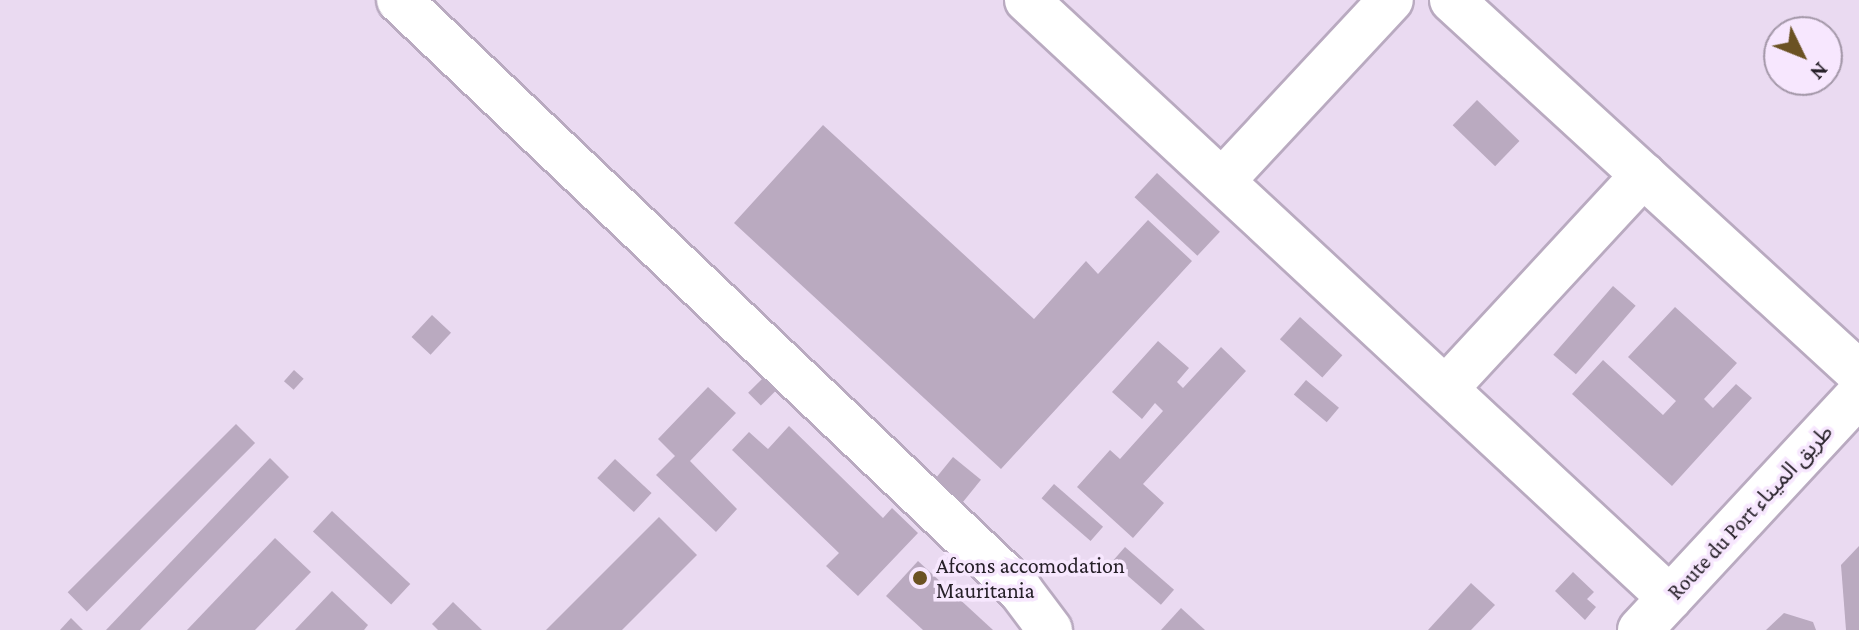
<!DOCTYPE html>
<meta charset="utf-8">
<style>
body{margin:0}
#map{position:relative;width:1859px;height:630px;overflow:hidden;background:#eadaf1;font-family:"Crimson Pro","Noto Sans Arabic",serif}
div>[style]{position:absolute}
.building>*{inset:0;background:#baaac0;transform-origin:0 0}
.roads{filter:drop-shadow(2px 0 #b9aac0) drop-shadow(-2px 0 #b9aac0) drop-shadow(0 2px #b9aac0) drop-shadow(0 -2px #b9aac0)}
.minor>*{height:44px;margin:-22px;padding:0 22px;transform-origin:22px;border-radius:22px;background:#fff}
.dots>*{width:22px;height:22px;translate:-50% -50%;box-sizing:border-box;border:4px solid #f7e7fe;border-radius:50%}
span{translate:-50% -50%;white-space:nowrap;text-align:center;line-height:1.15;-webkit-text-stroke:7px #f7e7fe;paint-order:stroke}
.street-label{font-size:22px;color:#262028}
.poi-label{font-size:22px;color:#262028}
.left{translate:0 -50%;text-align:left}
.north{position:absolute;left:1763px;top:16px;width:80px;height:80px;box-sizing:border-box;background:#f7e7fe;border:2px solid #a397a8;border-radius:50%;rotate:133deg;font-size:22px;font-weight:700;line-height:32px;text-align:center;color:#262028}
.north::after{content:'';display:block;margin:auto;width:28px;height:36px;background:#6b5223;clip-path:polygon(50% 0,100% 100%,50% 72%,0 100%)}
</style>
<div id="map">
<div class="building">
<i style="left:1477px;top:100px;width:59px;height:35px;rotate:44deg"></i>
<i style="clip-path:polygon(823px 125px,1034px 319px,1086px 261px,1098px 274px,1148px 220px,1192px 261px,1001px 469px,734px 223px)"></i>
<i style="left:1157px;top:173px;width:86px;height:33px;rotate:43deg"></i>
<i style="left:1613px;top:286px;width:30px;height:91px;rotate:41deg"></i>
<i style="clip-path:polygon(1675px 307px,1737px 363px,1704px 399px,1713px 408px,1736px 384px,1752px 398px,1672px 486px,1572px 394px,1603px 360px,1663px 415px,1676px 401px,1628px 357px)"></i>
<i style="left:432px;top:315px;width:26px;height:30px;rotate:43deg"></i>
<i style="left:1300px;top:317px;width:57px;height:30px;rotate:42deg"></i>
<i style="clip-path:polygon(1158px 341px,1189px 368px,1177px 382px,1183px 388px,1221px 347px,1246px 371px,1143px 484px,1164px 503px,1133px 538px,1077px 487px,1110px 450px,1120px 459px,1163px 411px,1155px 403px,1142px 419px,1112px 392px)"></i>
<i style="left:294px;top:370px;width:13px;height:15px;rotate:42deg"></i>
<i style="left:763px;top:378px;width:18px;height:21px;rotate:45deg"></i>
<i style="left:1306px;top:380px;width:43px;height:19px;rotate:40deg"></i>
<i style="clip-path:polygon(708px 387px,736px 413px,690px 461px,737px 509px,716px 532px,656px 475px,675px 456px,658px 439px)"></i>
<i style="left:236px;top:424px;width:27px;height:238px;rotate:45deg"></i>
<i style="clip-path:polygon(789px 426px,883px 518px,892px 508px,918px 533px,858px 596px,826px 566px,839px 553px,732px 450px,749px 432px,768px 449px)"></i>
<i style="left:953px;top:457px;width:36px;height:29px;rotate:39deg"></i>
<i style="clip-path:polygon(270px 458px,289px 477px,140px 630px,106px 630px)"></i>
<i style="left:615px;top:459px;width:50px;height:26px;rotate:43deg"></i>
<i style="left:1054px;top:484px;width:65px;height:19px;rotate:41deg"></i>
<i style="left:332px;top:511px;width:107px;height:28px;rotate:43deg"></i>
<i style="clip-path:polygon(659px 517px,697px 555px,622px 630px,546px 630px)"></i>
<i style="clip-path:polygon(275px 538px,311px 572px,255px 630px,187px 630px)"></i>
<i style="clip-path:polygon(1859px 546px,1859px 630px,1846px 630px,1841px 565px)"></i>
<i style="left:1125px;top:547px;width:65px;height:20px;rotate:41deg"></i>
<i style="clip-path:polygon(918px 561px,993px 630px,923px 630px,886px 596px)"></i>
<i style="clip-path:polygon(1573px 572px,1594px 592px,1587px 599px,1596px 607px,1585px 620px,1555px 591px)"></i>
<i style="clip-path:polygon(1471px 583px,1495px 605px,1471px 630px,1428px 630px)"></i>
<i style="clip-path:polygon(332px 591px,368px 625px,364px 630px,295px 630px)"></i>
<i style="clip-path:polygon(453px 602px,482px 630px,438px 630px,432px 624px)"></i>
<i style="clip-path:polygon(1181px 608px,1205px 630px,1161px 630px)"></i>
<i style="clip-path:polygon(1784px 613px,1813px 622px,1816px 630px,1766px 630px)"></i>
<i style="clip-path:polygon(71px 618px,83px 630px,60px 630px)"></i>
</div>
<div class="roads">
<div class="minor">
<i style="left:399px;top:0;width:857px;rotate:43.53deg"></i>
<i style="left:1020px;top:590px;width:50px;rotate:53.1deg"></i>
<i style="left:1027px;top:0;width:878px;rotate:42.92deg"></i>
<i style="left:1452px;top:0;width:552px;rotate:42.5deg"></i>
<i style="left:1223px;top:180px;width:246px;rotate:-47deg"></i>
<i style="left:1447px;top:387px;width:289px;rotate:-47.2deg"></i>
<i style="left:1640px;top:630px;width:322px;rotate:-47.1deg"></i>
</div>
</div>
<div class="dots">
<i style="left:920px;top:578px;background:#6b5223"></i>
</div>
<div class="street-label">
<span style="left:1750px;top:512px;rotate:-47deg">Route du Port طريق الميناء</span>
</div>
<div class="poi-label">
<span class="left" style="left:936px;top:578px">Afcons accomodation<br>Mauritania</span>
</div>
<div class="north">N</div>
</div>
